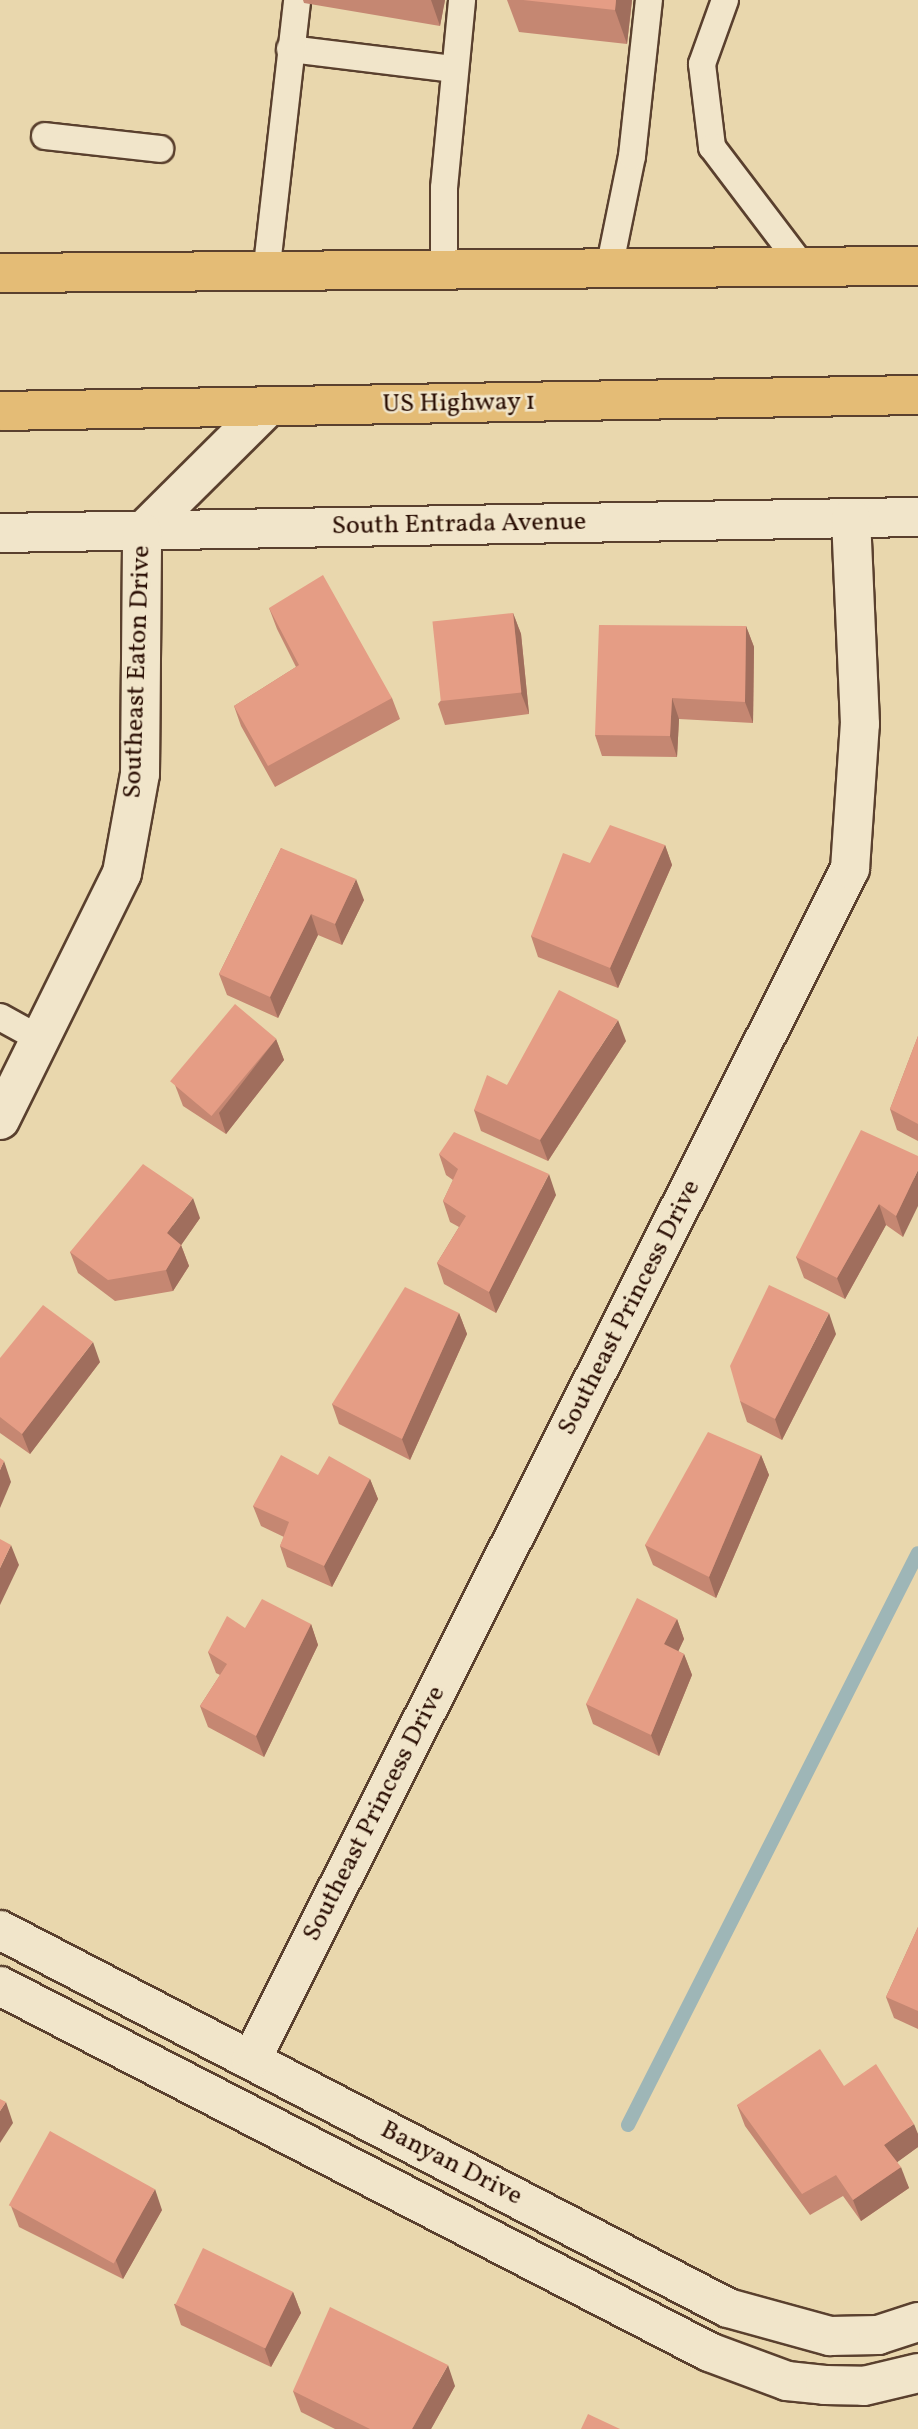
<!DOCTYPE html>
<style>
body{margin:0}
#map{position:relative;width:918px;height:2429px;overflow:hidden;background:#e9d7ad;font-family:Vollkorn,serif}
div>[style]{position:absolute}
.stream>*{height:14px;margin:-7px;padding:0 7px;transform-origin:7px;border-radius:7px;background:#9eb6b7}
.roads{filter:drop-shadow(2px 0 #5a402e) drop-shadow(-2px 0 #5a402e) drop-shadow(0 2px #5a402e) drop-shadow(0 -2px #5a402e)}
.lane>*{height:26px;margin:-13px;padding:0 13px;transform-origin:13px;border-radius:13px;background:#f1e5ca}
.street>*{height:38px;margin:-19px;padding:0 19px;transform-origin:19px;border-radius:19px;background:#f1e5ca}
.primary>*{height:38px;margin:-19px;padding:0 19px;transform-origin:19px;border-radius:19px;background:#e4bc76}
.wall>*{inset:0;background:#c58772}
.shaded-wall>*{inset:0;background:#a06e5d}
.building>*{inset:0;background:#e59d85;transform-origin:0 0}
span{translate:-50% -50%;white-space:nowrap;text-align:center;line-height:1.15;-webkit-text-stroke:5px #f1e5ca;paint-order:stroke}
.street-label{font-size:26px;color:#2a0e03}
</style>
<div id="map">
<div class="stream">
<i style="left:628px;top:2125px;width:641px;rotate:-63.12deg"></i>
</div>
<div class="roads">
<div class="lane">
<i style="left:725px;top:0;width:68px;rotate:109.8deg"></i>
<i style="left:702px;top:64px;width:84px;rotate:83.1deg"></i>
<i style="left:712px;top:147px;width:151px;rotate:52.8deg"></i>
<i style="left:290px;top:49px;width:165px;rotate:7deg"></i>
<i style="left:45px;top:136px;width:116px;rotate:6.4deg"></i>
<i style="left:609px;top:269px;width:115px;rotate:-78.5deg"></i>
<i style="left:632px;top:156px;width:157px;rotate:-83.8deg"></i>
<i style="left:444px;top:270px;width:82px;rotate:-90deg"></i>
<i style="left:444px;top:188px;width:189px;rotate:-84.5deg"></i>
<i style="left:266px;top:274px;width:276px;rotate:-83.5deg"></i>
<i style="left:0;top:1017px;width:46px;rotate:28.8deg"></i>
</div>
<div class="street">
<i style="left:142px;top:532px;width:177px;rotate:-44.8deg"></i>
<i style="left:0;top:533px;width:918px;rotate:-1deg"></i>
<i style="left:0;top:1120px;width:275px;rotate:-63.7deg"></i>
<i style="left:122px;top:873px;width:101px;rotate:-79.7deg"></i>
<i style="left:140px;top:774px;width:242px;rotate:-89.5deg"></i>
<i style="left:0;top:1930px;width:820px;rotate:27.44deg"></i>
<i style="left:728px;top:2308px;width:106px;rotate:15.4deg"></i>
<i style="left:830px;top:2336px;width:48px;rotate:-1.2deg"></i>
<i style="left:878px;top:2335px;width:42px;rotate:-18deg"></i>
<i style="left:0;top:1986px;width:798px;rotate:27.3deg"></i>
<i style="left:709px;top:2352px;width:83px;rotate:20.4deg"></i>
<i style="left:787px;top:2381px;width:38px;rotate:6deg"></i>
<i style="left:825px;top:2385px;width:39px;rotate:1deg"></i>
<i style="left:864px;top:2386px;width:56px;rotate:-13.5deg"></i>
<i style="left:251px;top:2060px;width:1333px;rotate:-63.3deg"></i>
<i style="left:850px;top:869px;width:145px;rotate:-86.1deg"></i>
<i style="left:860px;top:724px;width:206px;rotate:-92.5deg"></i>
</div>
<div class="primary">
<i style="left:0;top:273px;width:918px;rotate:-0.44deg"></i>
<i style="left:0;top:411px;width:918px;rotate:-1deg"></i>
</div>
</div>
<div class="wall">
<i style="clip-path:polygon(303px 0,445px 0,440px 26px,304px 3px)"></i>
<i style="clip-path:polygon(507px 0,632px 0,627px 44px,519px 32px)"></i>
<i style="clip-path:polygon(269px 608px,392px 698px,400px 719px,275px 787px,241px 726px,234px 706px,296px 667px,277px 629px)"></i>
<i style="clip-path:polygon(513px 613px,521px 634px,529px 714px,445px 725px,438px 704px)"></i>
<i style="clip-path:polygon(746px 626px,754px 647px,753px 723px,679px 719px,677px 757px,602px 756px,595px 735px)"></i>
<i style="clip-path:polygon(665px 845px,672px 865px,618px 988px,538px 957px,531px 936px,590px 863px)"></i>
<i style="clip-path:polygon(281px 848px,364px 900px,342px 945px,318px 935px,278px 1018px,227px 995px,219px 974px)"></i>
<i style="clip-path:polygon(918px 1036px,918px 1141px,897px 1130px,890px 1109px)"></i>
<i style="clip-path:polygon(276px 1039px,284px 1060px,226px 1134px,183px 1106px,175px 1085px)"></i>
<i style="clip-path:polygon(626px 1041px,548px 1161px,481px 1131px,474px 1110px,507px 1085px)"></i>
<i style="clip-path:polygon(439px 1154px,556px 1195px,496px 1313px,444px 1284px,437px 1263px,459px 1227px,450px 1222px,443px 1201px,453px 1180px,446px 1175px)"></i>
<i style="clip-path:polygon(918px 1156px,903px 1237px,886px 1225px,845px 1299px,804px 1278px,796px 1257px)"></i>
<i style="clip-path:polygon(200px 1218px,181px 1245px,189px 1266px,173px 1291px,115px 1301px,78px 1273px,70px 1252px)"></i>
<i style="clip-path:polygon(459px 1313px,467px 1334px,410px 1460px,339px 1424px,332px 1404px)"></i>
<i style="clip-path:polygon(836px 1334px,782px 1440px,747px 1422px,740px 1401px)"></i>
<i style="clip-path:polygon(0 1358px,100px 1362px,30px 1454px,0 1433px)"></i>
<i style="clip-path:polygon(761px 1455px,769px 1475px,716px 1598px,653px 1565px,645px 1545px)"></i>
<i style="clip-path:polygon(318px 1475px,370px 1479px,378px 1499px,332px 1587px,287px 1567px,280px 1546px,284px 1537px,261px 1526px,253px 1506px)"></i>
<i style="clip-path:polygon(677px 1619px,684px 1639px,678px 1651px,684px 1654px,692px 1675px,659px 1756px,593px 1724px,586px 1704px)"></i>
<i style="clip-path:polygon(311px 1624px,318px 1645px,264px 1757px,208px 1727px,200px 1706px,220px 1675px,216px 1673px,208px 1652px,245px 1628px)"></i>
<i style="clip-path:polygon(918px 1927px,918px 2029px,894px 2018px,886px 1997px)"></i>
<i style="clip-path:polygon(844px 2086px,918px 2134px,918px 2147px,897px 2162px,909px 2188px,861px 2221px,843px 2196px,810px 2215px,745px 2126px,737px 2105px)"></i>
<i style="clip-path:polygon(11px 2206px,162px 2210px,123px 2279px,19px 2227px)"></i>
<i style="clip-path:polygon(293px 2292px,301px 2313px,271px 2367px,181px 2325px,174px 2304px)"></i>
<i style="clip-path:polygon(455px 2386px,431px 2429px,335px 2429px,301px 2412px,293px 2391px)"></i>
</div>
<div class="shaded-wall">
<i style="clip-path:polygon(431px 0,445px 0,440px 26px)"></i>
<i style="clip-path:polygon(616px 0,632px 0,627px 44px,615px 10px)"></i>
<i style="clip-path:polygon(513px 613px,521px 634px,529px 714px,521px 693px)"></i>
<i style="clip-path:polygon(746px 626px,754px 647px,753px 723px,745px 702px)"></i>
<i style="clip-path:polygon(672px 698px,679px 719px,677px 757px,670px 736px)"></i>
<i style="clip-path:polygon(665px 845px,672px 865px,618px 988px,610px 968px)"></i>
<i style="clip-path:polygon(356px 879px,364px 900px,342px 945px,335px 924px)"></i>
<i style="clip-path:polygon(311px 914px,318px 935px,278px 1018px,270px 997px)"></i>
<i style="clip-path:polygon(618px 1020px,626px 1041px,548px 1161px,540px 1140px)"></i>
<i style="clip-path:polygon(276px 1039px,284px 1060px,226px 1134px,219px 1113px)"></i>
<i style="clip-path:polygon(918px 1170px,918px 1206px,903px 1237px,896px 1216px)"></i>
<i style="clip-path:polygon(549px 1174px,556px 1195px,496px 1313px,489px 1292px)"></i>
<i style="clip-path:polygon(193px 1198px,200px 1218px,175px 1254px,167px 1233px)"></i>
<i style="clip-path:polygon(879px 1204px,886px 1225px,845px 1299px,837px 1278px)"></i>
<i style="clip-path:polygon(181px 1245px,189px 1266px,173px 1291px,166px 1270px)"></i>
<i style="clip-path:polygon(459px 1313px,467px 1334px,410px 1460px,402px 1439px)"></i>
<i style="clip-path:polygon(829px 1313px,836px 1334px,782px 1440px,775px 1419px)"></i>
<i style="clip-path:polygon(93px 1342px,100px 1362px,30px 1454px,22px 1434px)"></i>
<i style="clip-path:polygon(761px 1455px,769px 1475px,716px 1598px,709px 1577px)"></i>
<i style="clip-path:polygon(4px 1461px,11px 1482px,0 1508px,0 1470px)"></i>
<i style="clip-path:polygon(370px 1479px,378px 1499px,332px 1587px,324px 1566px)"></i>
<i style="clip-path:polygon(11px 1545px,19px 1565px,0 1605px,0 1568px)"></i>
<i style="clip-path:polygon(677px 1619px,684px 1639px,672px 1665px,664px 1644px)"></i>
<i style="clip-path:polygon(311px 1624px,318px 1645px,264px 1757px,256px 1736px)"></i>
<i style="clip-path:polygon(684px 1654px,692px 1675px,659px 1756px,651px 1735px)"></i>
<i style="clip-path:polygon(6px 2102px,13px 2123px,0 2143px,0 2111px)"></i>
<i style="clip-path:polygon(914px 2124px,918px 2134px,918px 2147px,892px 2166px,884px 2145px)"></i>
<i style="clip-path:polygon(901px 2167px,909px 2188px,861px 2221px,853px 2200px)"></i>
<i style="clip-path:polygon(155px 2189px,162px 2210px,123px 2279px,115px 2258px)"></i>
<i style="clip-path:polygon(293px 2292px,301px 2313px,271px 2367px,264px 2347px)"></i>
<i style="clip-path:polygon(448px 2365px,455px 2386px,431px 2429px,412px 2429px)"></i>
</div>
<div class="building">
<i style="clip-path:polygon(523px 0,616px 0,615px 10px)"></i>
<i style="clip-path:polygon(323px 575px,392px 698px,268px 766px,234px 706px,299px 665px,269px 608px)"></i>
<i style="left:513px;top:613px;width:80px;height:81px;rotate:84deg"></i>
<i style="clip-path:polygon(599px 625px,746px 626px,745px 702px,672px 698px,670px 736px,595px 735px)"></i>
<i style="clip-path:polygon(610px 825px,665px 845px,610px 968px,531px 936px,563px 853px,590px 863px)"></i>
<i style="clip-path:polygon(281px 848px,356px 879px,335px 924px,311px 914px,270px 997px,219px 974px)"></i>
<i style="clip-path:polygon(559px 990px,618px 1020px,540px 1140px,474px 1110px,487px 1075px,507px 1085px)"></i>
<i style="left:235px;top:1004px;width:54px;height:101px;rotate:40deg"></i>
<i style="clip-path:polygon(918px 1036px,918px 1124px,890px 1109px)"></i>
<i style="clip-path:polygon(861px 1130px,918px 1156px,918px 1170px,896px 1216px,879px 1204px,837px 1278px,796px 1257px)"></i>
<i style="clip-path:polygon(454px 1132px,549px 1174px,489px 1292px,437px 1263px,466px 1216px,443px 1201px,458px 1169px,439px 1154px)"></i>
<i style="clip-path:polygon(143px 1164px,193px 1198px,167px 1233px,181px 1245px,166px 1270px,108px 1280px,70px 1252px)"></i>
<i style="clip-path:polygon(769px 1285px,829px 1313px,775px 1419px,740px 1401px,730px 1366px)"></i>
<i style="clip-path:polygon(405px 1287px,459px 1313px,402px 1439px,332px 1404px)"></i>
<i style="clip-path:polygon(43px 1305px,93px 1342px,22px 1434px,0 1417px,0 1358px)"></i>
<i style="clip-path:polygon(708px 1432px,761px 1455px,709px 1577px,645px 1545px)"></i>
<i style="clip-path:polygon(281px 1455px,318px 1475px,329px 1456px,370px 1479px,324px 1566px,280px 1546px,289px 1522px,253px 1506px)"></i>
<i style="clip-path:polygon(0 1458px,4px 1461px,0 1470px)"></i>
<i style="clip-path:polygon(0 1539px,11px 1545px,0 1568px)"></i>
<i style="clip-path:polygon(637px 1598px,677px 1619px,664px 1644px,684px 1654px,651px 1735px,586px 1704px)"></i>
<i style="clip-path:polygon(262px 1599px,311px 1624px,256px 1736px,200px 1706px,227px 1664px,208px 1652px,227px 1616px,245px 1628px)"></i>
<i style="clip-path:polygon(918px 1927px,918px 2011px,886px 1997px)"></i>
<i style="clip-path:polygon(820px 2049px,844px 2086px,876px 2064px,914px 2124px,884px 2145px,901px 2167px,853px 2200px,836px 2175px,802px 2194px,737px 2105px)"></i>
<i style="clip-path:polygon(0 2099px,6px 2102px,0 2111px)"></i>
<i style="left:50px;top:2131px;width:120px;height:85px;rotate:29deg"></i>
<i style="left:203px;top:2248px;width:100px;height:63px;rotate:26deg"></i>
<i style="clip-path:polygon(330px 2307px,448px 2365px,412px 2429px,370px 2429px,293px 2391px)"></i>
<i style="clip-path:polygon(588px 2414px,620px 2429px,581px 2429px)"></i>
</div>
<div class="street-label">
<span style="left:459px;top:404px;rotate:-1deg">US Highway 1</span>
<span style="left:459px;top:525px;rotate:-1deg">South Entrada Avenue</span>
<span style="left:138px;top:672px;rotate:-88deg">Southeast Eaton Drive</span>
<span style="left:630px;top:1308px;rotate:-63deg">Southeast Princess Drive</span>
<span style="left:375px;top:1814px;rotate:-63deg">Southeast Princess Drive</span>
<span style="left:451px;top:2164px;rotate:27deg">Banyan Drive</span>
</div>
</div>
